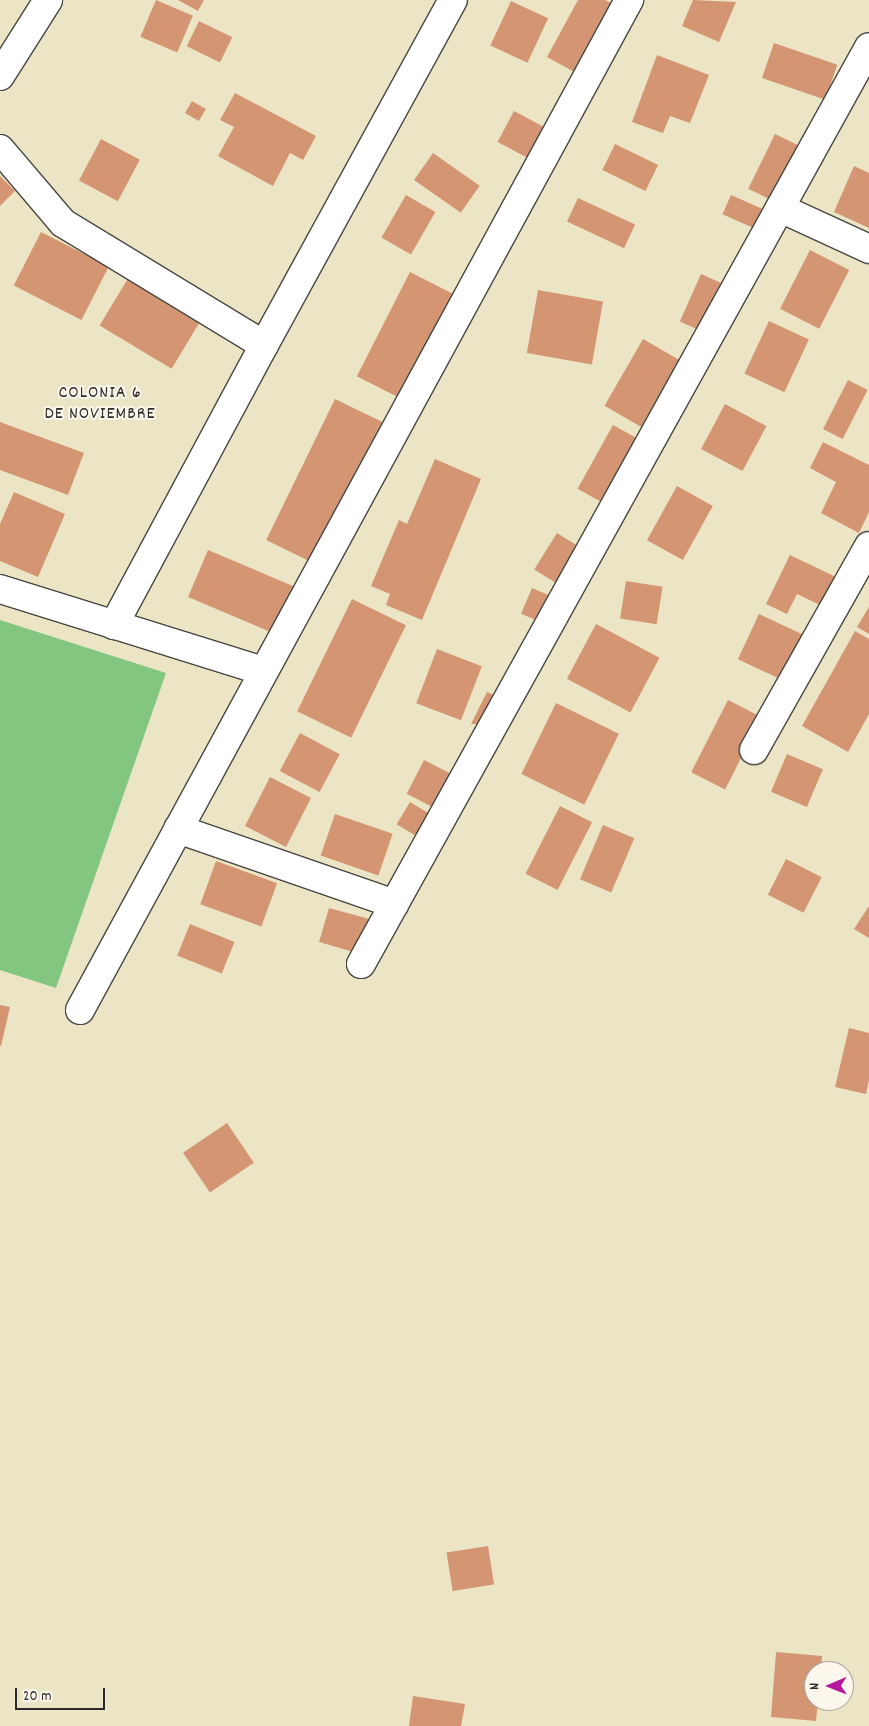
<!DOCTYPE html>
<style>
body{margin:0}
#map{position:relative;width:869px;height:1726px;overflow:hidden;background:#ebe5c6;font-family:Dekko,sans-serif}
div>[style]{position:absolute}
.green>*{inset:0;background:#83c680}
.building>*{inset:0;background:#d49672;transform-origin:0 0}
.roads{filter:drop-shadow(1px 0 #484742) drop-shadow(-1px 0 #484742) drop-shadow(0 1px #484742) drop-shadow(0 -1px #484742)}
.street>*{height:28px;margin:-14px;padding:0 14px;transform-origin:14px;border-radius:14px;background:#fff}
span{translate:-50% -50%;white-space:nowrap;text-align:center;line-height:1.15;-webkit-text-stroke:4px #fbf7ec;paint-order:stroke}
.neighbourhood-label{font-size:18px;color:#2b2b2b;letter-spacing:1px}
.north{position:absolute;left:804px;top:1661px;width:50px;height:50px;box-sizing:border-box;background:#fbf7ec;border:1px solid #a8a59f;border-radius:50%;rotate:269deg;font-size:14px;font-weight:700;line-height:20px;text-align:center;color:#2b2b2b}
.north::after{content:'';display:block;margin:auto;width:18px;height:22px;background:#b5179e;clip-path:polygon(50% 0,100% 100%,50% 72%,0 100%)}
.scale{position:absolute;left:15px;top:1688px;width:90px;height:22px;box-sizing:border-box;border:2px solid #2b2b2b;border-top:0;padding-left:6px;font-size:15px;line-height:18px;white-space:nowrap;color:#2b2b2b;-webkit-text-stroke:4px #fbf7ec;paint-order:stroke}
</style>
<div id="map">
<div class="green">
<i style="clip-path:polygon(0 620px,166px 673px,56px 988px,0 970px)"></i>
</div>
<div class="building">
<i style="left:156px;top:0;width:40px;height:40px;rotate:23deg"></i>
<i style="clip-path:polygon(178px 0,204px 0,198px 11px)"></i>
<i style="clip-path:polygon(578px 0,605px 0,615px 5px,578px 74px,547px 57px)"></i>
<i style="clip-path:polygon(693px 0,736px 2px,719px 42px,682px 26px)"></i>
<i style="left:511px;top:1px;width:41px;height:49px;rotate:25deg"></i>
<i style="left:199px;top:21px;width:37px;height:28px;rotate:26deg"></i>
<i style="left:774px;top:43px;width:67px;height:37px;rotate:19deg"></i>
<i style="clip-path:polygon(657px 55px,709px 75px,690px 123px,670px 116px,663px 133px,632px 122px)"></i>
<i style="clip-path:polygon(235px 93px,316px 136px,303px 160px,290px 153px,273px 186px,218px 156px,234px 127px,220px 120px)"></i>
<i style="left:192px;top:101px;width:16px;height:14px;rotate:30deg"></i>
<i style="left:514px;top:111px;width:36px;height:35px;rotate:28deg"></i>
<i style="left:775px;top:134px;width:32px;height:61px;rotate:26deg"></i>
<i style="left:101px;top:139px;width:44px;height:47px;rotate:28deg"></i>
<i style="left:615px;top:144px;width:48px;height:29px;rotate:26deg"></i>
<i style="left:433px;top:153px;width:57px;height:33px;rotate:35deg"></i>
<i style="clip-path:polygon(854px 166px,869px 173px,869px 228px,834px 212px)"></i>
<i style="clip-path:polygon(0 176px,15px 191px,0 206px)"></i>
<i style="left:406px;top:195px;width:34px;height:49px;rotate:30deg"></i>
<i style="left:731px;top:195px;width:34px;height:21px;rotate:24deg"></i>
<i style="left:578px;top:198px;width:63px;height:26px;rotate:25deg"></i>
<i style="left:41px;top:232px;width:76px;height:60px;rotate:27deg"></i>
<i style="left:810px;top:250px;width:44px;height:66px;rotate:27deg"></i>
<i style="left:410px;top:272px;width:53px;height:117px;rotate:27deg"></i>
<i style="left:701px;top:274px;width:24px;height:52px;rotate:24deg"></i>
<i style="left:130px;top:275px;width:84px;height:59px;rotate:31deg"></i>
<i style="left:538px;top:290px;width:66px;height:64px;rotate:10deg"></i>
<i style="left:769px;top:321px;width:44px;height:58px;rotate:25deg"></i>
<i style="left:643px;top:339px;width:48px;height:77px;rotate:30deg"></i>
<i style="left:848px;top:380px;width:22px;height:55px;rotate:27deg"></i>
<i style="left:335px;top:399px;width:55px;height:157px;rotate:26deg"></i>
<i style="left:725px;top:404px;width:47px;height:51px;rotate:28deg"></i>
<i style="clip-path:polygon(0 422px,84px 453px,68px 495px,0 470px)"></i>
<i style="left:613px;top:425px;width:31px;height:73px;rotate:29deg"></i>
<i style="clip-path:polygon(823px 442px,869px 465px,869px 512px,859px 533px,821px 513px,836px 482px,810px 468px)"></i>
<i style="clip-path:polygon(435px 459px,481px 479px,422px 620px,386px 605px,390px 594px,371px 586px,399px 520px,407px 524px)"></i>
<i style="left:677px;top:486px;width:41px;height:62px;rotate:29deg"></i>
<i style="clip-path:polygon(14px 492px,65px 514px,38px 577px,0 561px,0 524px)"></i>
<i style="left:557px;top:533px;width:52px;height:43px;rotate:32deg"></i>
<i style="left:208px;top:550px;width:94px;height:51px;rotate:23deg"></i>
<i style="clip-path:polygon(790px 555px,838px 578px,824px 607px,797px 594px,787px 614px,766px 604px)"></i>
<i style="left:626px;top:581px;width:37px;height:38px;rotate:9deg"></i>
<i style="left:532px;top:588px;width:44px;height:28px;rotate:23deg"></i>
<i style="left:352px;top:599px;width:60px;height:125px;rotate:26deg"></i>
<i style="clip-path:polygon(869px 607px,869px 634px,857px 627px)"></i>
<i style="left:759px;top:614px;width:55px;height:50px;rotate:25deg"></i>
<i style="left:596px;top:624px;width:72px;height:62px;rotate:28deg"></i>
<i style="clip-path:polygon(855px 631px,869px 639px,869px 714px,848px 752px,802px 726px)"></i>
<i style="left:437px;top:649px;width:48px;height:58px;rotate:21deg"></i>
<i style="clip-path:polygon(487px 692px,494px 695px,480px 724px,471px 724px)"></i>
<i style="left:728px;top:700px;width:38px;height:81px;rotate:27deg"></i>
<i style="left:556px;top:703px;width:70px;height:79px;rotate:26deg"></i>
<i style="left:300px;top:733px;width:45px;height:43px;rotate:28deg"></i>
<i style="left:787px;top:754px;width:39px;height:41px;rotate:23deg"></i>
<i style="left:424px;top:760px;width:37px;height:38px;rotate:27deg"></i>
<i style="left:270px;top:777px;width:46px;height:55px;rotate:27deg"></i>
<i style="left:410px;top:802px;width:29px;height:26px;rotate:31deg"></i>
<i style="left:560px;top:806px;width:36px;height:76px;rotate:27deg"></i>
<i style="left:335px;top:814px;width:61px;height:44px;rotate:19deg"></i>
<i style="left:603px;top:825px;width:34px;height:59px;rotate:23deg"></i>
<i style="left:786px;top:859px;width:40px;height:40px;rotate:27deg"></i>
<i style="left:216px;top:861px;width:65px;height:46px;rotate:20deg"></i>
<i style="clip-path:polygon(869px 906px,869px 938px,854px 929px)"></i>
<i style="clip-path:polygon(329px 908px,377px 921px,357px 953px,319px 942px)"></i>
<i style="left:190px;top:924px;width:48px;height:34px;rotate:22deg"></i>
<i style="clip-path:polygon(0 1005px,10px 1007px,1px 1046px,0 1046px)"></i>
<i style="clip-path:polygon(849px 1028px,869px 1033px,869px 1080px,866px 1094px,835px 1087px)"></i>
<i style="left:227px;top:1123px;width:48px;height:53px;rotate:56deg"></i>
<i style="left:488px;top:1546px;width:39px;height:42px;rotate:81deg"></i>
<i style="clip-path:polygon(776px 1652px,822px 1656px,821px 1671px,814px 1671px,814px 1701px,818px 1701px,816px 1721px,771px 1717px)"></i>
<i style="clip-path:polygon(413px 1696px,465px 1704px,461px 1726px,409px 1726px)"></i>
</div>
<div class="roads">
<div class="street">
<i style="left:0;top:76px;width:90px;rotate:-57.7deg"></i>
<i style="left:0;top:149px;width:97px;rotate:49.6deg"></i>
<i style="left:63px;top:223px;width:235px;rotate:31.3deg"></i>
<i style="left:264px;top:345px;width:318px;rotate:118.2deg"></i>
<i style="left:780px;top:208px;width:98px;rotate:24.7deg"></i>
<i style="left:264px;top:345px;width:393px;rotate:-61.3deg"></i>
<i style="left:0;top:589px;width:276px;rotate:17.3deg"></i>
<i style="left:754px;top:750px;width:234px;rotate:-60.6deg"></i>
<i style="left:178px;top:829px;width:229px;rotate:19.1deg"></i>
<i style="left:361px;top:964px;width:1048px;rotate:-61.01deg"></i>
<i style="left:80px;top:1010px;width:1150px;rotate:-61.47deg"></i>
</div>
</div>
<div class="neighbourhood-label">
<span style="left:100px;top:405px">COLONIA 6<br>DE NOVIEMBRE</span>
</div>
<div class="north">N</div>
<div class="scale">20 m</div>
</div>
